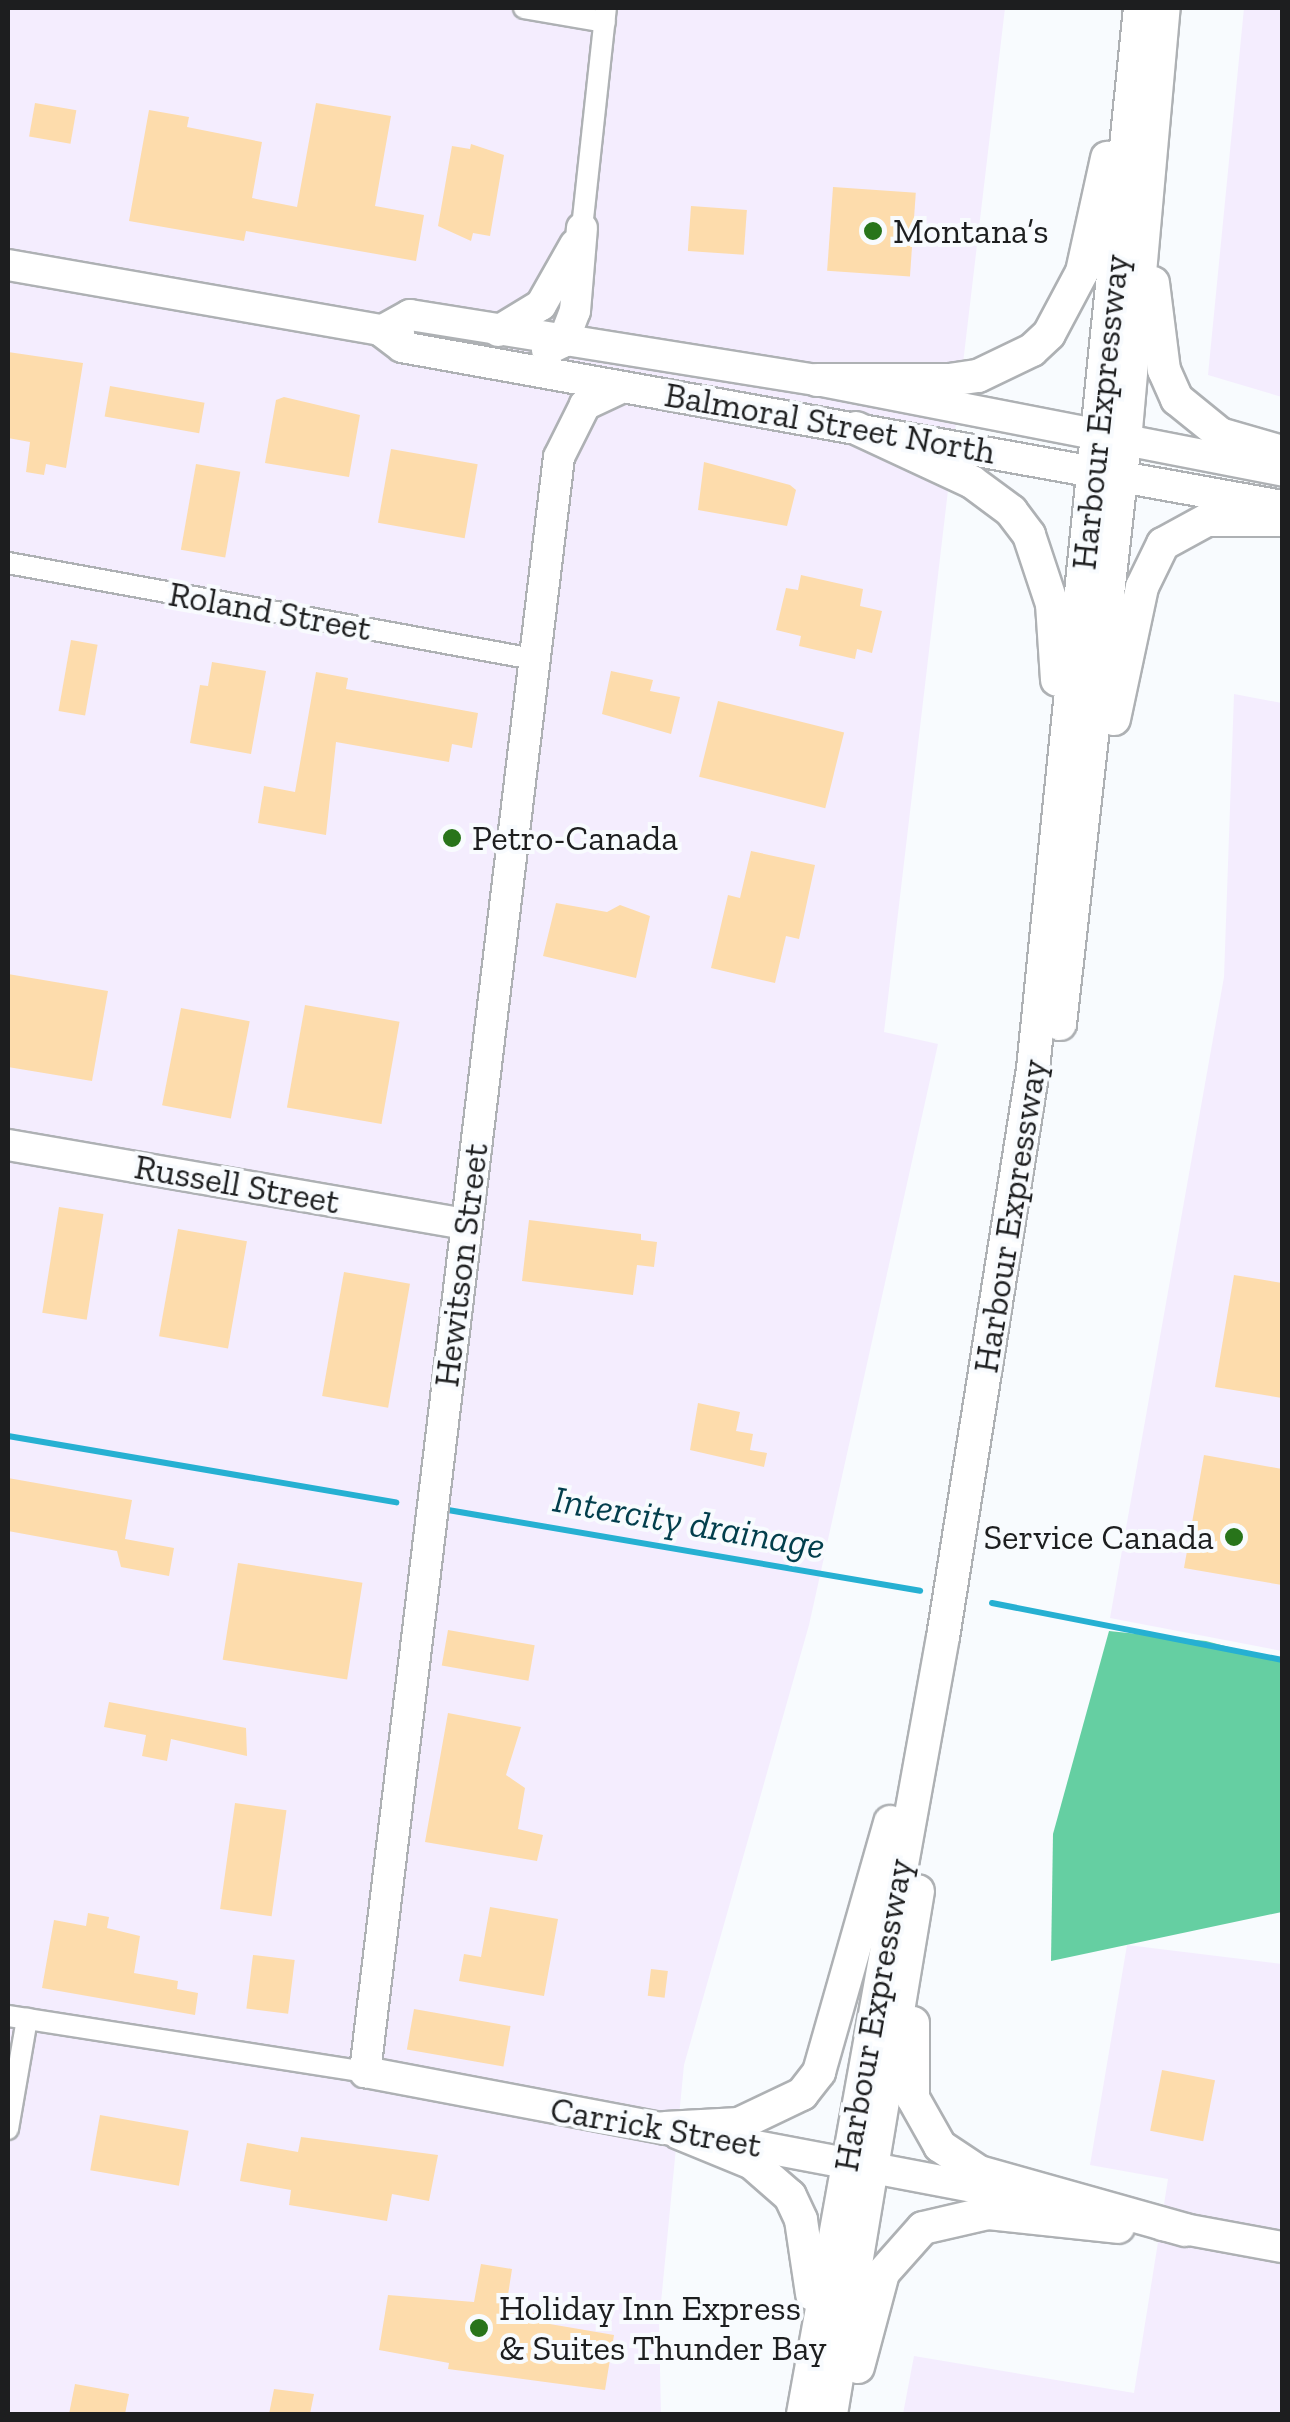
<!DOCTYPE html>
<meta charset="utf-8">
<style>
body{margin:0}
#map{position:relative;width:1290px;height:2422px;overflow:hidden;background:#f8fbfe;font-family:"Zilla Slab",serif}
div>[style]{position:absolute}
.commercial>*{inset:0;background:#f4edfe}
.forest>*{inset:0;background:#65cfa2}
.stream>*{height:6px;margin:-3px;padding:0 3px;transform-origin:3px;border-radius:3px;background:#26b0d2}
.building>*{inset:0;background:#fddcac;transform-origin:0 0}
.roads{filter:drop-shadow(2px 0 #aeb1b4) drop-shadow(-2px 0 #aeb1b4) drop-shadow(0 2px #aeb1b4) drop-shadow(0 -2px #aeb1b4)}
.street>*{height:20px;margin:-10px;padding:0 10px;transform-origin:10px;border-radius:10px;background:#fff}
.secondary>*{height:30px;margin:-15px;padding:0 15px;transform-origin:15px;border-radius:15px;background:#fff}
.primary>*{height:32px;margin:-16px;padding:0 16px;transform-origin:16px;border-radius:16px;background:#fff}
.dots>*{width:28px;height:28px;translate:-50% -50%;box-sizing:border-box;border:5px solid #f8fbfe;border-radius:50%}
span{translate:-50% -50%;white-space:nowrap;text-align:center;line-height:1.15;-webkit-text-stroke:8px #f8fbfe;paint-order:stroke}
.poi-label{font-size:35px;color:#1d1e1f}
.left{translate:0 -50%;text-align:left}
.right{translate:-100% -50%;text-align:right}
.street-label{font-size:35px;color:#1d1e1f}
.water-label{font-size:38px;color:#023e4c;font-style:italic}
.frame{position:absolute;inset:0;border:10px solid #1d1e1f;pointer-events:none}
</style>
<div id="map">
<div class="commercial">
<i style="clip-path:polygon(8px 8px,1005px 8px,884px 1032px,938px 1044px,809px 1625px,684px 2065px,659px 2323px,661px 2414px,8px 2414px)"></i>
<i style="clip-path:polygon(1244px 8px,1282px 8px,1282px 397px,1208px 375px)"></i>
<i style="clip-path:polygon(1234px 694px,1282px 703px,1282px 1651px,1110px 1618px,1224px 977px)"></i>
<i style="clip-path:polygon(1127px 1945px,1282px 1964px,1282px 2414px,903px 2414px,914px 2356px,1134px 2393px,1168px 2179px,1090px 2165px)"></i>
</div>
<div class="forest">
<i style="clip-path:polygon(1109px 1631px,1206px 1641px,1282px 1661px,1282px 1912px,1051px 1961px,1053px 1834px)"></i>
</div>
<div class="stream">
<i style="left:8px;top:1436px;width:394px;rotate:9.7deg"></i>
<i style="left:448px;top:1510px;width:479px;rotate:9.7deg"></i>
<i style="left:992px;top:1603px;width:296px;rotate:11.1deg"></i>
</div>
<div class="building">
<i style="left:35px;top:103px;width:42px;height:34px;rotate:10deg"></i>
<i style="clip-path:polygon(316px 103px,391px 116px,375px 206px,424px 215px,416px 261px,246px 231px,244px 241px,129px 221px,149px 110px,189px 117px,187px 127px,262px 142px,252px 198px,297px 207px)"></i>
<i style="clip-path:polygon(471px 144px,504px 155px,490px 236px,473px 233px,471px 241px,438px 226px,452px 146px,470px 149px)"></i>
<i style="left:833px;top:187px;width:83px;height:84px;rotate:4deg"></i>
<i style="left:691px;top:206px;width:56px;height:45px;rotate:4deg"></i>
<i style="clip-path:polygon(8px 352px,83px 363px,66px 468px,46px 464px,44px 475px,26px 472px,30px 442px,8px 438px)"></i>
<i style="left:110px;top:386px;width:96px;height:31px;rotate:10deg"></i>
<i style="clip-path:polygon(284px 397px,360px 415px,349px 477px,265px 463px,276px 400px)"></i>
<i style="left:391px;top:449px;width:88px;height:75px;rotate:10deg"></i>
<i style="clip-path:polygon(704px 462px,790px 485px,796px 490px,787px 526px,698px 510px)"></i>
<i style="left:196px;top:464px;width:45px;height:87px;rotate:10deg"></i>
<i style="clip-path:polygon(801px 575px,863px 589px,860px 606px,882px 611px,872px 653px,857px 649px,855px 659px,799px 646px,801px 636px,776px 630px,786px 588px,798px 590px)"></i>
<i style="left:71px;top:640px;width:27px;height:72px;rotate:10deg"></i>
<i style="clip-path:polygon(212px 662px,266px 671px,251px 754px,190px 743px,200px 685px,208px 686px)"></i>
<i style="clip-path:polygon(611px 671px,653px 680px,650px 691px,680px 697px,671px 734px,602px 714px)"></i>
<i style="clip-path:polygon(316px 672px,348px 678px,346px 689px,478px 713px,472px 748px,452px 744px,449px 762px,336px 742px,326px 835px,258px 823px,264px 786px,295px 792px)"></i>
<i style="left:718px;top:701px;width:130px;height:78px;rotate:14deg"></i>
<i style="clip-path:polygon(751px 851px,815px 865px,799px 939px,786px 936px,775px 983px,711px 968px,728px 895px,740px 898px)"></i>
<i style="clip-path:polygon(556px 903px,607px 912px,620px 905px,650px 916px,636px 978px,543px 956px)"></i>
<i style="clip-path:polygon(8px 974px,108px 991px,92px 1081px,8px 1067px)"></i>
<i style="left:305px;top:1005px;width:96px;height:104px;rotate:10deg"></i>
<i style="left:181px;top:1008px;width:70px;height:99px;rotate:11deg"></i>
<i style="left:59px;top:1207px;width:45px;height:107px;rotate:9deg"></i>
<i style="clip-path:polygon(529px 1220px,641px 1234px,641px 1240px,657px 1242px,654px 1267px,637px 1265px,633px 1295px,522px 1281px)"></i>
<i style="left:178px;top:1229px;width:70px;height:109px;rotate:10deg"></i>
<i style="left:344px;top:1272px;width:67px;height:126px;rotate:10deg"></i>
<i style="clip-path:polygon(1234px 1275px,1282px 1283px,1282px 1398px,1215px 1387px)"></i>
<i style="clip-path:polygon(698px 1403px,740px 1412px,736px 1431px,753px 1434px,750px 1450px,767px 1453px,764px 1467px,690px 1450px)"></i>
<i style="clip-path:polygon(1204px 1455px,1282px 1469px,1282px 1585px,1184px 1568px)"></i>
<i style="clip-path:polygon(8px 1478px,132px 1500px,125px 1539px,174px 1548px,169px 1576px,121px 1567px,117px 1551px,8px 1531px)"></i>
<i style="left:238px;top:1563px;width:126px;height:98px;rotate:9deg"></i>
<i style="left:448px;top:1630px;width:88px;height:36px;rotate:10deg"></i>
<i style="clip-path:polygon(109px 1702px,246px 1728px,247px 1756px,171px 1739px,167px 1761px,142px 1756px,146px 1735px,104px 1727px)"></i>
<i style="clip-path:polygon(448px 1713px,521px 1727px,506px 1775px,525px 1788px,518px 1829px,543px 1835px,537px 1861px,425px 1842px)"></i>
<i style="left:235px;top:1803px;width:52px;height:107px;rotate:8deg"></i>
<i style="clip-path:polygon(490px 1907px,558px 1919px,544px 1996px,459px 1981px,464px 1954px,481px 1957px)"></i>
<i style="clip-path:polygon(88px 1913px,109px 1917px,107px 1928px,140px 1936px,134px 1973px,178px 1981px,177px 1989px,198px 1993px,195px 2015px,42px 1988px,54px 1920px,86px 1926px)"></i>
<i style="left:253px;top:1955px;width:42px;height:54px;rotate:7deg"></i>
<i style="left:651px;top:1969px;width:17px;height:27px;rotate:7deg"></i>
<i style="left:414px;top:2009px;width:98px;height:41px;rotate:10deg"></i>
<i style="left:1162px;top:2070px;width:54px;height:62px;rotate:11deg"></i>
<i style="left:100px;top:2115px;width:90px;height:56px;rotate:10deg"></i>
<i style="clip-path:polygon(301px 2137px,438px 2155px,429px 2201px,392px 2194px,387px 2221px,289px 2205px,291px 2190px,240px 2181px,247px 2143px,298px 2152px)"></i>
<i style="clip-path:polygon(481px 2264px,512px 2269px,506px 2308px,539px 2314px,538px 2322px,614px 2335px,605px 2390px,448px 2369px,449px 2363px,379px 2350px,388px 2295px,474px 2302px)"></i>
<i style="clip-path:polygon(75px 2384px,129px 2394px,125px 2414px,69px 2414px)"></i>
<i style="clip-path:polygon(274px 2389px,314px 2394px,310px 2414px,269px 2414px)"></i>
</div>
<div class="roads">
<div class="street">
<i style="left:524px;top:8px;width:82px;rotate:9.8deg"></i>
<i style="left:582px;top:228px;width:221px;rotate:-83.8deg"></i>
<i style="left:8px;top:563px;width:534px;rotate:10.36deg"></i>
<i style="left:8px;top:2016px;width:361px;rotate:8.9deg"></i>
<i style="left:8px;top:2129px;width:112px;rotate:-80.2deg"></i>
</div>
<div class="secondary">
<i style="left:8px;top:265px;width:397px;rotate:9.9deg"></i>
<i style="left:381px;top:331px;width:26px;rotate:37deg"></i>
<i style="left:402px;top:347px;width:894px;rotate:10.24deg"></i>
<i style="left:381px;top:331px;width:33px;rotate:-29deg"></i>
<i style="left:410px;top:315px;width:412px;rotate:9.1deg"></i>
<i style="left:817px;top:380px;width:474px;rotate:11deg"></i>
<i style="left:498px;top:331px;width:50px;rotate:-31.2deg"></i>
<i style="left:541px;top:305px;width:69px;rotate:-60.5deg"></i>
<i style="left:547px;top:350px;width:18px;rotate:-27deg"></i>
<i style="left:563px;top:342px;width:33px;rotate:-69deg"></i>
<i style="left:575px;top:311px;width:83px;rotate:-85.2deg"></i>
<i style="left:621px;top:388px;width:40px;rotate:155deg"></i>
<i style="left:585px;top:405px;width:58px;rotate:116.6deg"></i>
<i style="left:559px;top:457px;width:1627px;rotate:96.85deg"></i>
<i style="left:365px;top:2072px;width:656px;rotate:10.71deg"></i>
<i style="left:8px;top:1145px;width:465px;rotate:9.8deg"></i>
<i style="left:1162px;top:2225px;width:122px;rotate:10.4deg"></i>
</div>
<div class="primary">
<i style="left:1153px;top:283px;width:88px;rotate:82.8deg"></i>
<i style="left:1164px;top:370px;width:32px;rotate:66deg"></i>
<i style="left:1177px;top:399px;width:55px;rotate:39.1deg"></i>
<i style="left:1220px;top:434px;width:65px;rotate:16.2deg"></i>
<i style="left:817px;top:380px;width:132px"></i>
<i style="left:949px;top:380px;width:29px;rotate:-8deg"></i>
<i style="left:978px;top:376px;width:60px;rotate:-25.7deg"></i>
<i style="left:1032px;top:350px;width:23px;rotate:-43deg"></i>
<i style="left:1049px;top:334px;width:70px;rotate:-62deg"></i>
<i style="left:1082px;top:272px;width:117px;rotate:-77.6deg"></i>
<i style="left:856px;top:428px;width:128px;rotate:25deg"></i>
<i style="left:972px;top:482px;width:49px;rotate:36.6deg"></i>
<i style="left:1011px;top:511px;width:30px;rotate:53deg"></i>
<i style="left:1029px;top:535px;width:73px;rotate:71.6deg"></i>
<i style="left:1052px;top:604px;width:76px;rotate:86.2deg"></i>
<i style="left:1114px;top:719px;width:135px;rotate:-78deg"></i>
<i style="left:1142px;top:587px;width:48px;rotate:-64deg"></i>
<i style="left:1163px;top:544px;width:50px;rotate:-28.6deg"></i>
<i style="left:1207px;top:520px;width:75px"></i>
<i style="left:1060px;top:1024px;width:587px;rotate:-83.64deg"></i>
<i style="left:1125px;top:441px;width:435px;rotate:-84.9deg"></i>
<i style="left:913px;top:2023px;width:75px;rotate:90deg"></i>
<i style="left:913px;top:2098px;width:55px;rotate:60.6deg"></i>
<i style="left:940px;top:2146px;width:47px;rotate:33.7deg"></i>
<i style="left:979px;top:2172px;width:214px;rotate:15.7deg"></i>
<i style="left:665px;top:2128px;width:74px;rotate:-3.1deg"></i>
<i style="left:739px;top:2124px;width:70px;rotate:-25.5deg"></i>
<i style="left:802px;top:2094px;width:28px;rotate:-52deg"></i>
<i style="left:819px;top:2072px;width:260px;rotate:-74.1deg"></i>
<i style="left:679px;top:2133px;width:79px;rotate:22.3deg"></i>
<i style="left:752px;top:2163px;width:50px;rotate:41deg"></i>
<i style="left:790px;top:2196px;width:26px;rotate:65deg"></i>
<i style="left:801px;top:2220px;width:75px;rotate:81.5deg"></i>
<i style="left:858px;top:2367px;width:97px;rotate:-75.1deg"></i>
<i style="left:883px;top:2273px;width:60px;rotate:-48.4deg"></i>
<i style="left:923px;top:2228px;width:67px;rotate:-13deg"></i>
<i style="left:988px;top:2213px;width:131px;rotate:6.1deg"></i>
<i style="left:803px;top:2414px;width:790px;rotate:-79.79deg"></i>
<i style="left:943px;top:1637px;width:575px;rotate:-81deg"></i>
<i style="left:1033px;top:1069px;width:1066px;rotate:-84.24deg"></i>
<i style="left:831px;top:2414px;width:530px;rotate:-80.56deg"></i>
</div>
</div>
<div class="dots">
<i style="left:873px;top:231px;background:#28741a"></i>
<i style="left:452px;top:838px;background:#28741a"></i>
<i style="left:1234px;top:1537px;background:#28741a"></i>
<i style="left:479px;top:2328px;background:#28741a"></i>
</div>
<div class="poi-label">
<span class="left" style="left:893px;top:231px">Montana’s</span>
<span class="left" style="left:472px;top:838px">Petro-Canada</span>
<span class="right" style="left:1214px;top:1537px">Service Canada</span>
<span class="left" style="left:499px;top:2328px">Holiday Inn Express<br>&amp; Suites Thunder Bay</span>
</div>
<div class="street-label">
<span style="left:1100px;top:412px;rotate:-84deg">Harbour Expressway</span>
<span style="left:830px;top:423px;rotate:10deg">Balmoral Street North</span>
<span style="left:270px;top:611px;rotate:10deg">Roland Street</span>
<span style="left:237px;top:1184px;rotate:10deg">Russell Street</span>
<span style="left:1010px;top:1216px;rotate:-81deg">Harbour Expressway</span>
<span style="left:461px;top:1265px;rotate:-83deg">Hewitson Street</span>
<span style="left:873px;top:2015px;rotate:-80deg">Harbour Expressway</span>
<span style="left:656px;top:2127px;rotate:10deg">Carrick Street</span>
</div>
<div class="water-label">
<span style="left:689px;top:1523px;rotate:10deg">Intercity drainage</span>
</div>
<div class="frame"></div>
</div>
